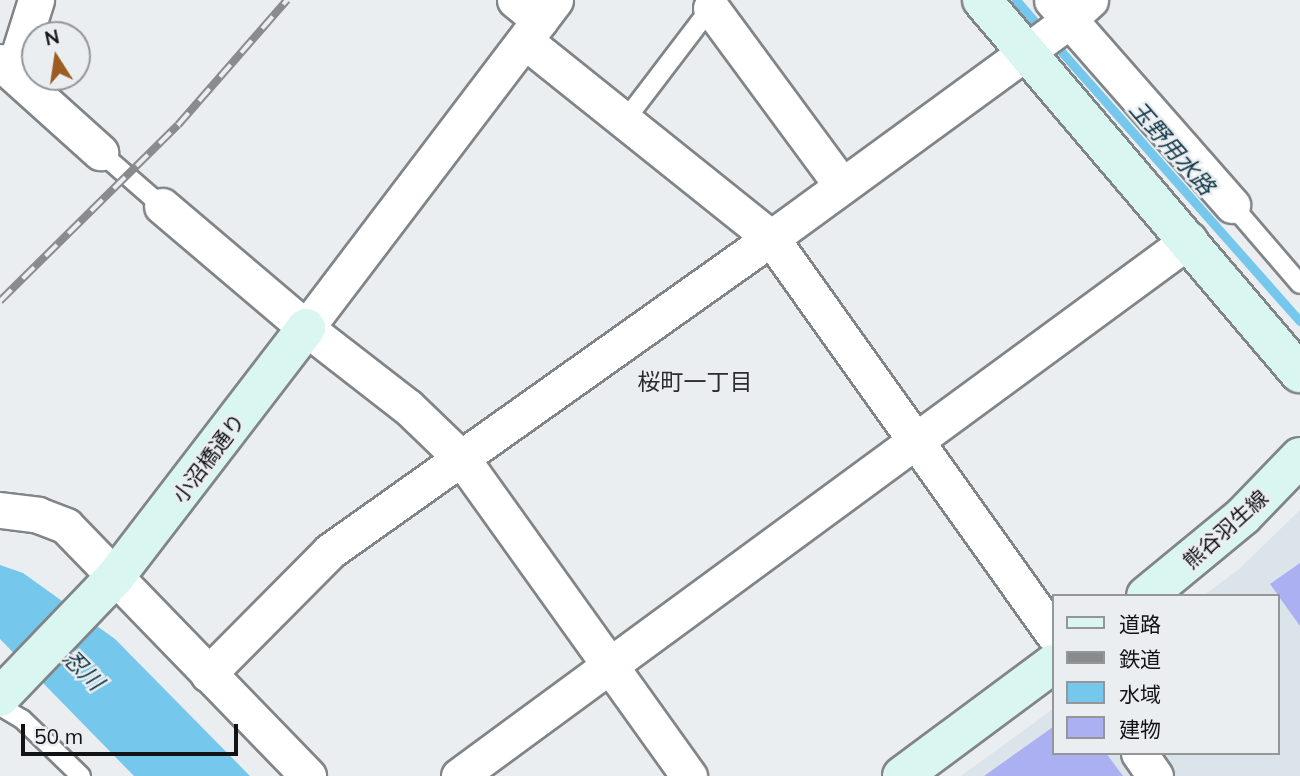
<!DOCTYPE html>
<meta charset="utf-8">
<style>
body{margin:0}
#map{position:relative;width:1300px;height:776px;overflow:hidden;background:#ebeef0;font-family:Mulish,"Noto Sans JP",sans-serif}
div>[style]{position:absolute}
.built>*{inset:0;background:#dbe3eb}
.water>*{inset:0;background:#75c7eb}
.stream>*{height:9px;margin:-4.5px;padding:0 4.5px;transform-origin:4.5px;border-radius:4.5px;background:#75c7eb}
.building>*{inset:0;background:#abb0f3}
.roads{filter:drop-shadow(2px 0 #828587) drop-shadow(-2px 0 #828587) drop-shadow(0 2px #828587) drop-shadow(0 -2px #828587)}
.lane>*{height:18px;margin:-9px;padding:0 9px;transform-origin:9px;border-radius:9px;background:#fff}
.street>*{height:35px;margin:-17.5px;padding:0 17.5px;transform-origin:17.5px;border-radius:17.5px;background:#fff}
.secondary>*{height:38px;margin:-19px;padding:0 19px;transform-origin:19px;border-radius:19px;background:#daf6f0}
.rail>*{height:8px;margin-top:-4px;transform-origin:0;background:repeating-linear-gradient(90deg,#ebeef0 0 16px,#898b8c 0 32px);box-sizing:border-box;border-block:2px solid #898b8c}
span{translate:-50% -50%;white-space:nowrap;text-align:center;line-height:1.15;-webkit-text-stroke:5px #ebeef0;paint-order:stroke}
.street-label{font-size:21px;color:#121314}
.water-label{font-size:23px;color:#113747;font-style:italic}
.neighbourhood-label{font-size:23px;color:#2a2c2e}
.legend{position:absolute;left:1052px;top:594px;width:228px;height:161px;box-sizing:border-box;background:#ebeef0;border:2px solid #949698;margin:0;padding:9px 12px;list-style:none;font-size:21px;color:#121314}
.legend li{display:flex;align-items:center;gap:14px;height:35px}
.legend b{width:35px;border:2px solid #949698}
.north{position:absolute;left:21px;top:21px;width:70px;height:70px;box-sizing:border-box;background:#ebeef0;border:2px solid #949698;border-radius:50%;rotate:348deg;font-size:19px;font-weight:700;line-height:28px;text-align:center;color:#121314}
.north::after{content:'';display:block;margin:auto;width:24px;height:32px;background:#9c5d25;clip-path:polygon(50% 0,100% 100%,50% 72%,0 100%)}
.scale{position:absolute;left:21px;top:724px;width:217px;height:32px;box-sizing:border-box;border:4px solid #121314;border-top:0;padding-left:9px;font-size:21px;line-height:24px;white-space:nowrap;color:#121314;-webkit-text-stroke:5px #ebeef0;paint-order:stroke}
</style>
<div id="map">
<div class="built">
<i style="clip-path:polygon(1300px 510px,1300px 776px,1172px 776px,1156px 753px,1277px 753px,1277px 596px,1203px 596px,1238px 570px)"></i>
<i style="clip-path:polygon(1053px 709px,1053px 753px,1122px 753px,1139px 776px,961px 776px)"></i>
</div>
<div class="water">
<i style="clip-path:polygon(0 565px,23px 573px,115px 639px,250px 776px,134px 776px,0 639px)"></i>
</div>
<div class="stream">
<i style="left:1016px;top:0;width:40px;rotate:49deg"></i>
<i style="left:1052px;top:41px;width:374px;rotate:48.5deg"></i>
</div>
<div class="building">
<i style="clip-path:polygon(1300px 563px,1300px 626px,1270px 584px)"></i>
<i style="clip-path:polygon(1053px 727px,1053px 753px,1106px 753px,1123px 776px,984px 776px)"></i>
</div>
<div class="roads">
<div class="lane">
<i style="left:626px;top:119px;width:143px;rotate:-52.7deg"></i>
<i style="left:100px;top:152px;width:82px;rotate:41.1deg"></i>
<i style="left:1232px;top:205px;width:104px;rotate:49.3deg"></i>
<i style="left:0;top:706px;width:26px;rotate:31deg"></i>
<i style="left:22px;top:719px;width:82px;rotate:44deg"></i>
</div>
<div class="street">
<i style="left:515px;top:0;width:32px;rotate:39deg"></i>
<i style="left:1052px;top:0;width:273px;rotate:48.7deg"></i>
<i style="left:711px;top:8px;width:221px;rotate:53.6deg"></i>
<i style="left:525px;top:41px;width:315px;rotate:38.7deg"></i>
<i style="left:771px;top:238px;width:486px;rotate:54.5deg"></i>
<i style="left:0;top:62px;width:135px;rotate:42deg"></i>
<i style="left:13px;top:73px;width:77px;rotate:-72.5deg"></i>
<i style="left:162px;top:206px;width:189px;rotate:40.3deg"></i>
<i style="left:306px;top:328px;width:129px;rotate:37.8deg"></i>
<i style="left:408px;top:407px;width:75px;rotate:43.9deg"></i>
<i style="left:462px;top:459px;width:390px;rotate:54.4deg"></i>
<i style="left:306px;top:328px;width:412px;rotate:-52.8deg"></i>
<i style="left:0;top:510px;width:38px;rotate:7deg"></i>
<i style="left:38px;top:515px;width:30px;rotate:21deg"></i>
<i style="left:66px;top:526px;width:348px;rotate:45.9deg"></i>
<i style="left:208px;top:674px;width:173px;rotate:-45.2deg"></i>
<i style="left:330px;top:551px;width:541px;rotate:-35.37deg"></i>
<i style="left:771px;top:238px;width:356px;rotate:-36.1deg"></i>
<i style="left:1059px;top:28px;width:42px;rotate:-42.1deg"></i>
<i style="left:1139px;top:753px;width:28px;rotate:55deg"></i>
<i style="left:459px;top:776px;width:906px;rotate:-36.29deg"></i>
</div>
<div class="secondary">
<i style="left:982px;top:0;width:490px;rotate:49.6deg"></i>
<i style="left:1146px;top:596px;width:126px;rotate:-39.5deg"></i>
<i style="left:1243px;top:516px;width:82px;rotate:-46deg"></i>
<i style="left:0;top:697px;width:166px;rotate:-46.2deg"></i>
<i style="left:115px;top:577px;width:314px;rotate:-52.5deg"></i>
<i style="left:902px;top:776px;width:188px;rotate:-36.6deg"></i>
</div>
</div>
<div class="rail">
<i style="left:0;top:301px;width:250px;rotate:-44.7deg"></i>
<i style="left:178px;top:125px;width:166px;rotate:-48.9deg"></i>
</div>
<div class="street-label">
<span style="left:208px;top:458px;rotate:-53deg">小沼橋通り</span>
<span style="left:1225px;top:529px;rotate:-42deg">熊谷羽生線</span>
</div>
<div class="water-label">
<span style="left:1172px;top:148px;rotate:49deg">玉野用水路</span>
<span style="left:83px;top:670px;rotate:45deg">忍川</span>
</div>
<div class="neighbourhood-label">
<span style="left:695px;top:382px">桜町一丁目</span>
</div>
<ul class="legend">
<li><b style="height:9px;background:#daf6f0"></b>道路</li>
<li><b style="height:9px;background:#898b8c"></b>鉄道</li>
<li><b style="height:19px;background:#75c7eb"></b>水域</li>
<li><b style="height:19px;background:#abb0f3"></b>建物</li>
</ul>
<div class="north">N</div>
<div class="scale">50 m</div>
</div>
